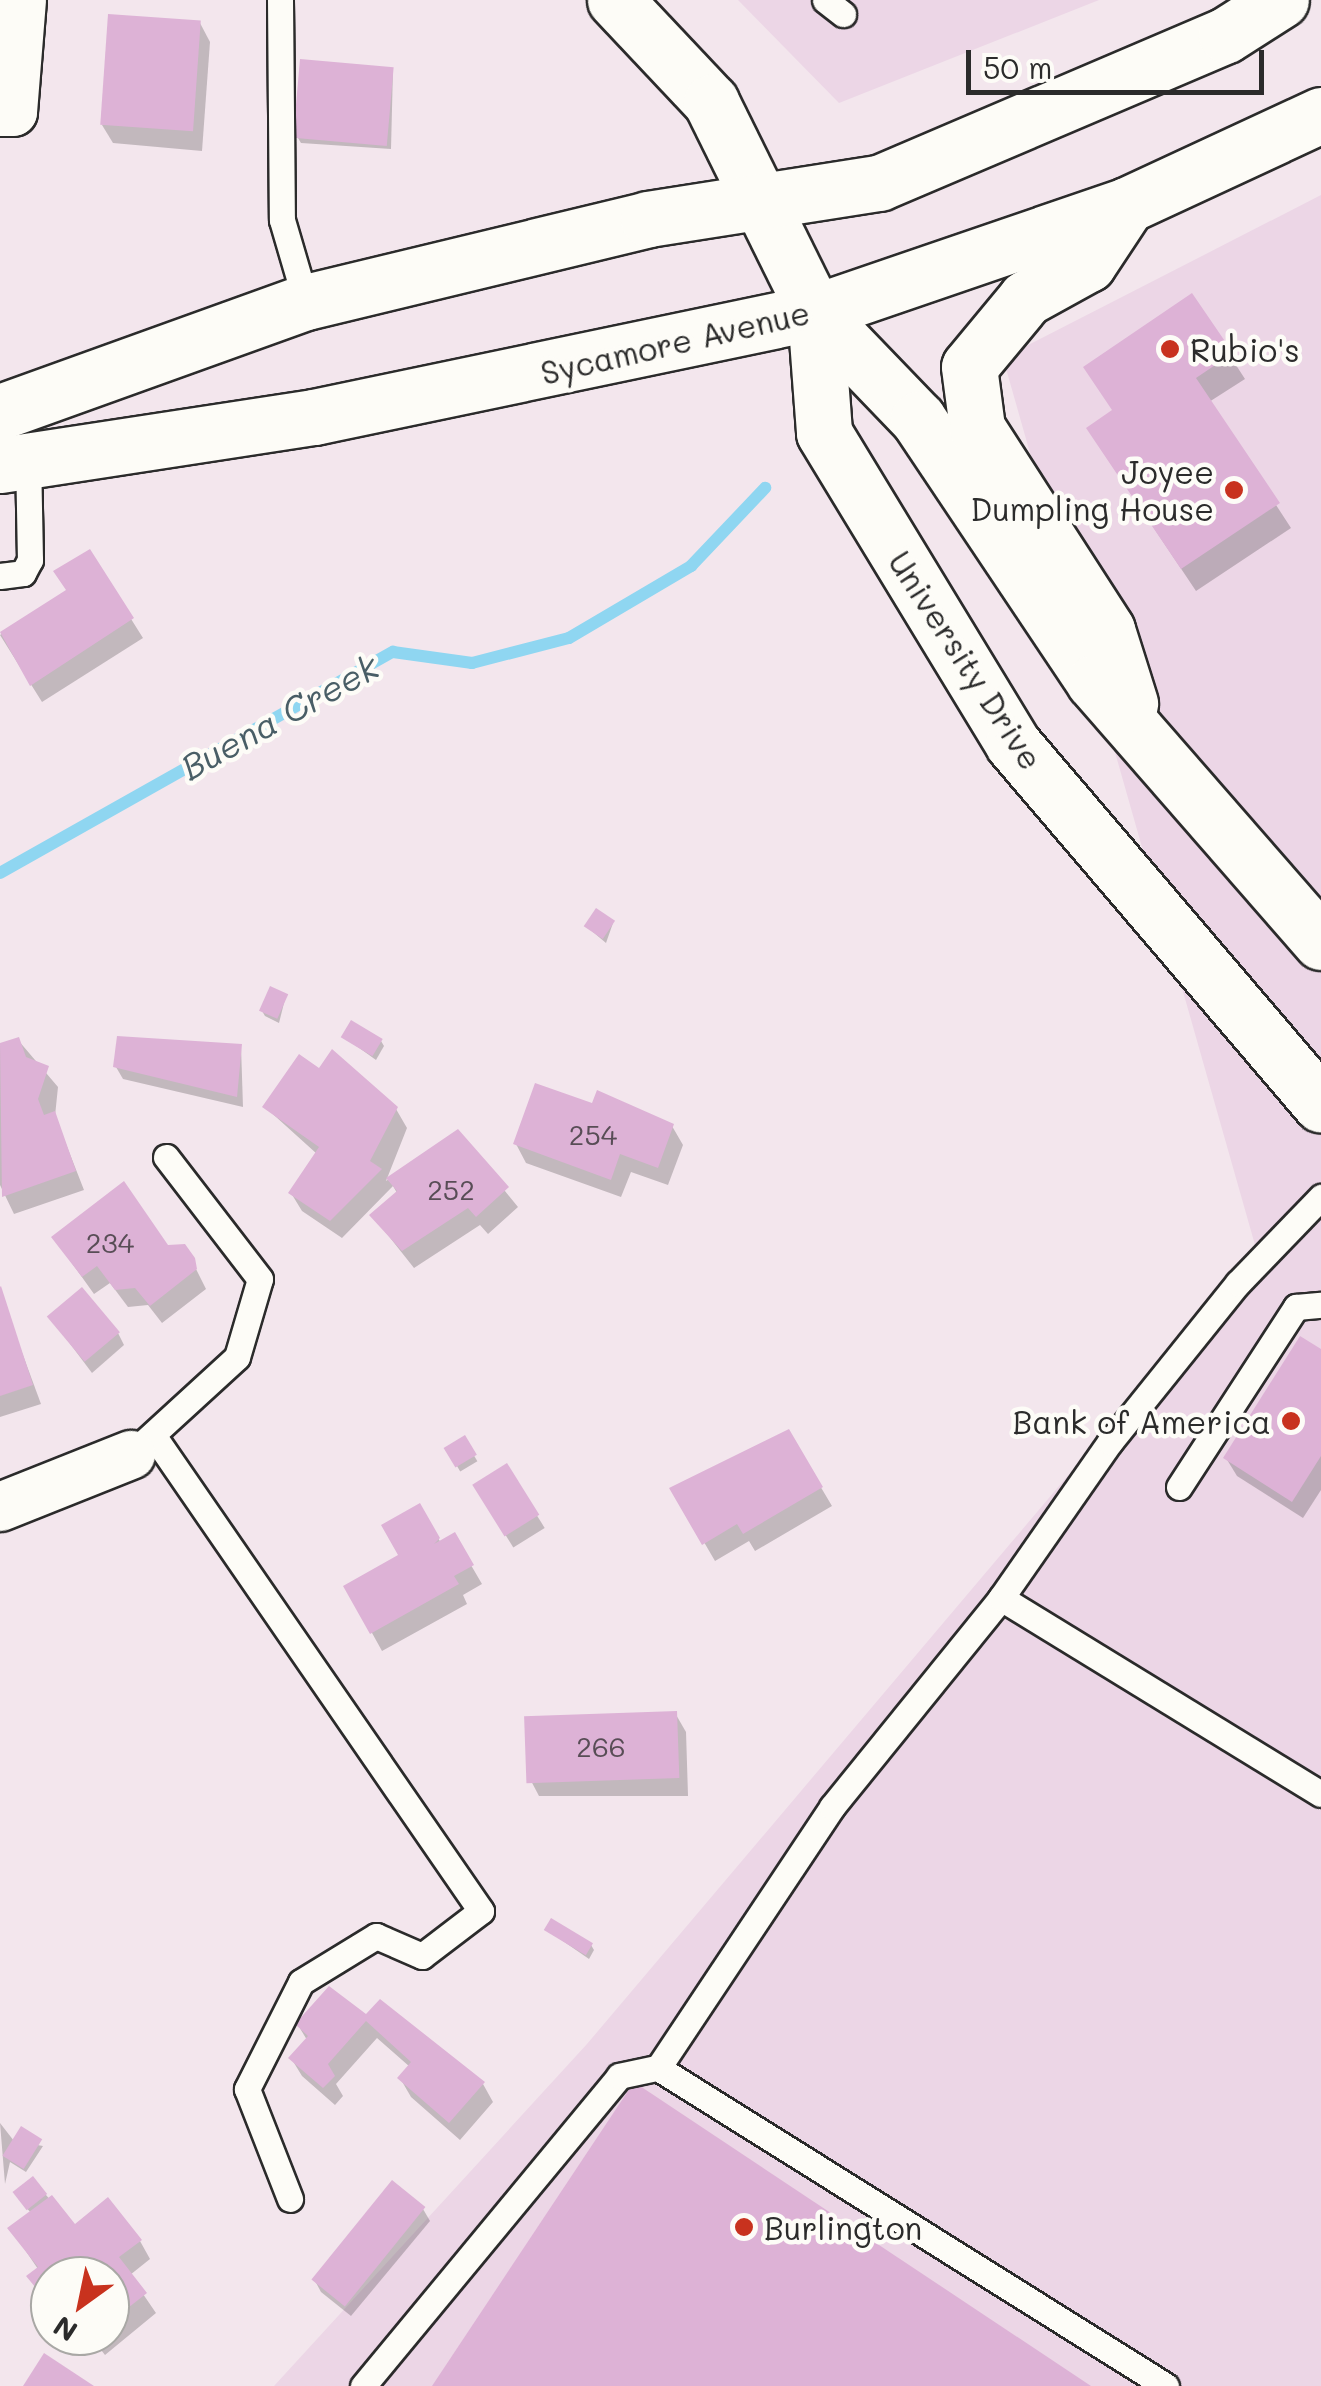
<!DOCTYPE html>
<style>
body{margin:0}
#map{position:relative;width:1321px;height:2386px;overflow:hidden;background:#f3e6ed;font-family:Mali,sans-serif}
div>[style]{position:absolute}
.built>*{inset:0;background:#ecd6e6}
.shadow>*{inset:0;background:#0003;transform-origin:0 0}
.stream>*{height:12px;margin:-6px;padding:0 6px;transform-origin:6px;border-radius:6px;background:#8fd6f1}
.building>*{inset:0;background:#ddb2d6;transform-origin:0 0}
.roads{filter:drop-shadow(2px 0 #2b2b2b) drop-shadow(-2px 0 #2b2b2b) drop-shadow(0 2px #2b2b2b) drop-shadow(0 -2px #2b2b2b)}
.lane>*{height:25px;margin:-12.5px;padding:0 12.5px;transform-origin:12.5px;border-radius:12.5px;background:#fdfcf7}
.street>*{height:48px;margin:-24px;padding:0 24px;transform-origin:24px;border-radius:24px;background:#fdfcf7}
.secondary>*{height:55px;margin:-27.5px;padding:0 27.5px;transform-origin:27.5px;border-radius:27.5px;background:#fdfcf7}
.dots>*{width:28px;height:28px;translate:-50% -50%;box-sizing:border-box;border:5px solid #fdfcf7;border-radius:50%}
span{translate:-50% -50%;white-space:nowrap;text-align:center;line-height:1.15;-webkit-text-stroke:9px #fdfcf7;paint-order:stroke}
.number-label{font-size:28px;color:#584d56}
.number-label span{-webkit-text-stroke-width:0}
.street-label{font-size:32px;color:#2b2b2b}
.poi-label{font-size:32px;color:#2b2b2b}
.left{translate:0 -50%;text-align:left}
.right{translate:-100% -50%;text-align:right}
.water-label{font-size:35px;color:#495e66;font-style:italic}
.north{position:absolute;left:30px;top:2256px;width:100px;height:100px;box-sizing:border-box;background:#fdfcf7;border:2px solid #a9a8a5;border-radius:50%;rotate:213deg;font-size:28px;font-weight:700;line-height:40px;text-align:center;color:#2b2b2b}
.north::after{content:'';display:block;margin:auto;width:35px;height:45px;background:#c8321e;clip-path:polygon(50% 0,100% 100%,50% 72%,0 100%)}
.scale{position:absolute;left:966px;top:50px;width:298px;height:45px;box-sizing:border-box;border:5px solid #2b2b2b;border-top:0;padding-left:12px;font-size:30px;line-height:35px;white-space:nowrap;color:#2b2b2b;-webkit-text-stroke:8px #fdfcf7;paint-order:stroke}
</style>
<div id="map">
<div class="built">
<i style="clip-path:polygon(738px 0,1099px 0,839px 103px)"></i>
<i style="clip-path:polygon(1321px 195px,1321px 2386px,274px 2386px,587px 2044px,1257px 1252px,1003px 358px)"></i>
</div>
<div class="shadow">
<i style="clip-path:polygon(200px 23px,210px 42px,202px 151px,113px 143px,102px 125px)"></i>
<i style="clip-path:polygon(393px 69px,391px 149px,301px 143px,298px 138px)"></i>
<i style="clip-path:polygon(1192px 297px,1245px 379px,1209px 402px,1291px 528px,1196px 591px,1103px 452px)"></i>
<i style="clip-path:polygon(89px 552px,143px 638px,42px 702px,0 635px,68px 592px)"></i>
<i style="clip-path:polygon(613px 923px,606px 943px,587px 927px)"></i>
<i style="clip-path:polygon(286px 995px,279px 1023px,265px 1016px,262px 1011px)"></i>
<i style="clip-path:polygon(344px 1037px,381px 1041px,384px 1046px,376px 1060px)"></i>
<i style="clip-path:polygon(18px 1040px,58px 1087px,55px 1116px,84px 1190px,14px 1214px,0 1185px,0 1046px)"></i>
<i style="clip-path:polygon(241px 1046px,243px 1107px,123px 1079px,116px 1067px)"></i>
<i style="clip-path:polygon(265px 1107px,396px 1109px,407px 1128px,386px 1181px,458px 1133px,518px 1207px,488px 1234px,480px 1225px,414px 1268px,372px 1215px,397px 1193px,393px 1186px,342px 1238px,302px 1211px,291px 1193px,317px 1154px)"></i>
<i style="clip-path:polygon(593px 1107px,672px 1126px,683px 1145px,668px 1185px,631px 1172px,621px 1197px,526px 1163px,516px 1144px)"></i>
<i style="clip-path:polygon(54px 1238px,166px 1247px,194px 1265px,206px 1289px,162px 1323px,148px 1305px,128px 1307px,110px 1283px,94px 1294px)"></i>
<i style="clip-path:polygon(0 1293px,41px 1404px,0 1417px)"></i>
<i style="clip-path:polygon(50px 1317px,118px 1333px,124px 1345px,92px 1373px)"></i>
<i style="clip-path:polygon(1321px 1357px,1321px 1490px,1303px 1518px,1237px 1476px,1226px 1458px)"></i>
<i style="clip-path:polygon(788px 1432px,832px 1506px,755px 1551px,749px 1541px,715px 1561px,673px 1489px)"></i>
<i style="left:464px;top:1439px;width:26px;height:20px;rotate:59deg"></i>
<i style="left:506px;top:1466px;width:73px;height:37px;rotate:58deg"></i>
<i style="clip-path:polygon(419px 1506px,441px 1543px,454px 1536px,482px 1584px,463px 1595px,467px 1604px,382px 1651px,346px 1586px,402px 1556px)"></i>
<i style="clip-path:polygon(675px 1713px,686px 1732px,688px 1796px,539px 1796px,529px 1777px)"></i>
<i style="clip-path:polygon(547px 1930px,591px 1945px,594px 1950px,589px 1959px)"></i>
<i style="clip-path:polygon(366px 2017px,483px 2084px,493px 2102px,460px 2140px,411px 2097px,400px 2078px,410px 2067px,377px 2038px,336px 2084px,343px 2096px,335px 2105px,302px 2076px,291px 2058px,307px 2040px,298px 2025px)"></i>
<i style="clip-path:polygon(0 2123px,14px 2141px,43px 2146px,26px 2172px,10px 2162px,5px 2184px)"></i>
<i style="clip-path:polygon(32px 2179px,74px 2227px,140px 2241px,150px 2259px,130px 2275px,156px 2313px,105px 2355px,90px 2336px,110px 2336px,110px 2276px,50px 2276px,50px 2307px,30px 2276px,38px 2269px,10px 2228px,31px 2213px,18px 2198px)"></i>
<i style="clip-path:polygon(423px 2209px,430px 2221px,351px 2316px,321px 2292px,314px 2279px)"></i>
</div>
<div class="stream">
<i style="left:0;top:873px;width:451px;rotate:-29.4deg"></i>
<i style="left:393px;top:652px;width:80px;rotate:7.9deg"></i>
<i style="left:472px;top:663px;width:100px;rotate:-14.5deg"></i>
<i style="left:569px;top:638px;width:142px;rotate:-30.5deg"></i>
<i style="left:691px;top:566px;width:108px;rotate:-46.5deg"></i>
</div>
<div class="building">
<i style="left:108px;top:14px;width:93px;height:111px;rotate:4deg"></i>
<i style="left:300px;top:59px;width:94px;height:79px;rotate:5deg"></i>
<i style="clip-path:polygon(1192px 293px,1233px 353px,1196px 378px,1280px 503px,1181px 569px,1086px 428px,1112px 410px,1083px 367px)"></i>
<i style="clip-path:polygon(90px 549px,134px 618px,30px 686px,0 632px,66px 590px,53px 571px)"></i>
<i style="left:596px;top:908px;width:23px;height:22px;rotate:34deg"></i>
<i style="left:270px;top:986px;width:20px;height:27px;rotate:24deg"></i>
<i style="left:351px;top:1020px;width:37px;height:20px;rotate:31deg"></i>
<i style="clip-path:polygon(117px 1036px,242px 1044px,237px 1097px,113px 1067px)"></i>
<i style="clip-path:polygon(19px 1037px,26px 1057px,49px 1066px,38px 1099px,44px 1115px,55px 1111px,76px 1171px,2px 1197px,0 1043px)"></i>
<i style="clip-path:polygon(332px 1049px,398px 1107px,370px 1161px,382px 1169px,330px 1221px,288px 1193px,319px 1147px,262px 1107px,299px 1054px,319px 1068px)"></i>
<i style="clip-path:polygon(535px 1083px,592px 1103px,597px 1090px,674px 1124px,658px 1168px,620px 1154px,611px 1180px,513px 1144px)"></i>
<i style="clip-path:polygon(458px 1129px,509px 1187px,476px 1217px,468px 1208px,402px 1251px,369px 1215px,397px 1191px,386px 1178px)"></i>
<i style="clip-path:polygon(124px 1181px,168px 1245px,185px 1244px,195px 1258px,197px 1269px,150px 1306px,135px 1288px,115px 1290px,97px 1266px,82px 1277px,51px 1237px)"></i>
<i style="clip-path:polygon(1px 1286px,33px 1385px,0 1396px,0 1287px)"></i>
<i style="left:82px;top:1287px;width:59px;height:46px;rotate:50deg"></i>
<i style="clip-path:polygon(1300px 1336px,1321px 1349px,1321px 1456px,1292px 1502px,1223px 1458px)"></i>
<i style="clip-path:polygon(789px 1429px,823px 1487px,743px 1534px,737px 1524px,702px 1545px,669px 1488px)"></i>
<i style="left:465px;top:1435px;width:23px;height:25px;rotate:59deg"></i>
<i style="left:507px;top:1463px;width:61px;height:41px;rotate:58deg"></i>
<i style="clip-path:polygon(420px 1503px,440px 1538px,434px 1544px,455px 1532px,474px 1565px,454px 1576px,459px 1584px,370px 1634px,343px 1586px,398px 1555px,381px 1525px)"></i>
<i style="left:677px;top:1711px;width:67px;height:153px;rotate:88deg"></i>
<i style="left:551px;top:1918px;width:49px;height:14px;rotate:31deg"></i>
<i style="clip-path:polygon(329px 1986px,366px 2014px,380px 1999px,485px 2082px,449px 2123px,397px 2078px,411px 2062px,366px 2021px,328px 2064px,335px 2076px,323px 2088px,288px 2058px,308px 2036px,295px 2024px)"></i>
<i style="clip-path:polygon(634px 2082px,1091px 2386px,432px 2386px)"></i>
<i style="left:21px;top:2126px;width:25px;height:35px;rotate:32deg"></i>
<i style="left:33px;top:2176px;width:23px;height:26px;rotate:52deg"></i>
<i style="left:392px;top:2180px;width:43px;height:128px;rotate:39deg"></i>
<i style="clip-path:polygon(52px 2195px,75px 2224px,108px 2197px,142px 2240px,119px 2257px,147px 2293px,110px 2322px,110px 2276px,50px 2276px,45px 2299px,26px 2276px,38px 2267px,7px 2228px)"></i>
<i style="clip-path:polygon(44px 2353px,94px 2386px,23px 2386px)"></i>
</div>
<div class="roads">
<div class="lane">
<i style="left:280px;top:0;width:220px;rotate:89.5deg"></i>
<i style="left:282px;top:220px;width:85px;rotate:73.7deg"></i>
<i style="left:825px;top:0;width:23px;rotate:38deg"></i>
<i style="left:0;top:576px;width:23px;rotate:-7deg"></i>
<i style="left:23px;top:573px;width:15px;rotate:-62deg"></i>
<i style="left:30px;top:560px;width:100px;rotate:-91.1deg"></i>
<i style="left:153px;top:1435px;width:578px;rotate:55.43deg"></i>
<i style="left:481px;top:1911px;width:74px;rotate:142.7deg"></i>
<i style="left:422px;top:1956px;width:50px;rotate:-156.5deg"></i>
<i style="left:376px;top:1936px;width:88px;rotate:148.5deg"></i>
<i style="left:301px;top:1982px;width:120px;rotate:116.8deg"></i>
<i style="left:247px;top:2089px;width:118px;rotate:68.6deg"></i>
<i style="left:141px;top:1445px;width:130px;rotate:-42.5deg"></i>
<i style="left:237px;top:1357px;width:81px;rotate:-73.6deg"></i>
<i style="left:260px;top:1279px;width:154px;rotate:-127.6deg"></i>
<i style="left:1179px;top:1487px;width:215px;rotate:-57deg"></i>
<i style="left:1296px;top:1307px;width:25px;rotate:-5deg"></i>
<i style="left:1001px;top:1598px;width:375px;rotate:31.5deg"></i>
<i style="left:363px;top:2386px;width:402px;rotate:-50.4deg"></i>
<i style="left:619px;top:2076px;width:40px;rotate:-12deg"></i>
<i style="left:1166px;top:2386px;width:599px;rotate:-147.95deg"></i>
<i style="left:658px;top:2068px;width:314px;rotate:-56.3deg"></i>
<i style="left:832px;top:1807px;width:269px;rotate:-51deg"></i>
<i style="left:1001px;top:1598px;width:190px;rotate:-55.1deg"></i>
<i style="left:1110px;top:1442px;width:204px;rotate:-51.2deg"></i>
<i style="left:1238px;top:1283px;width:120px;rotate:-46deg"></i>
</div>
<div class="street">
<i style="left:0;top:112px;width:13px"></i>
<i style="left:13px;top:112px;width:112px;rotate:-85.4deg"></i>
<i style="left:0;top:1507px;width:141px;rotate:-21.7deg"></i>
</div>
<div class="secondary">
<i style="left:615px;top:0;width:140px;rotate:46.7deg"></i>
<i style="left:711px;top:102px;width:234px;rotate:63.7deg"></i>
<i style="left:815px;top:312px;width:149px;rotate:46.1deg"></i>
<i style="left:918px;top:419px;width:316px;rotate:56.2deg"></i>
<i style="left:1094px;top:682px;width:345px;rotate:48.9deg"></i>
<i style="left:1127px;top:205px;width:71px;rotate:123.5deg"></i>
<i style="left:1088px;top:264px;width:71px;rotate:151.3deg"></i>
<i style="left:1026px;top:298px;width:89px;rotate:129.6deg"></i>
<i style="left:969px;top:367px;width:62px;rotate:82.5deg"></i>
<i style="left:977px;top:428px;width:240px;rotate:57.2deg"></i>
<i style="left:1107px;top:630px;width:77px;rotate:72.5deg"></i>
<i style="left:815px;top:312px;width:121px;rotate:85.7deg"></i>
<i style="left:824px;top:433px;width:364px;rotate:58.7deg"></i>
<i style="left:1013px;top:744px;width:474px;rotate:49.5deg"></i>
<i style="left:0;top:412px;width:325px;rotate:-19.8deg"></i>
<i style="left:306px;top:302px;width:352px;rotate:-13.6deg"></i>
<i style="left:648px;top:219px;width:234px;rotate:-8.9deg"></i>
<i style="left:879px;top:183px;width:377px;rotate:-23.1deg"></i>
<i style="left:1226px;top:35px;width:65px;rotate:-32.5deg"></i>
<i style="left:0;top:465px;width:318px;rotate:-8.7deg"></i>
<i style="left:314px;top:417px;width:512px;rotate:-11.84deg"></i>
<i style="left:815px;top:312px;width:330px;rotate:-18.9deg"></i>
<i style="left:1127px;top:205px;width:214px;rotate:-24.9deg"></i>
</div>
</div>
<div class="dots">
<i style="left:1170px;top:349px;background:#c8321e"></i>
<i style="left:1234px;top:490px;background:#c8321e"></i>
<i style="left:1291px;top:1421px;background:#c8321e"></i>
<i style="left:744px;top:2227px;background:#c8321e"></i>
</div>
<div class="number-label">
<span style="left:593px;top:1134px">254</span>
<span style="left:451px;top:1189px">252</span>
<span style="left:110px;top:1242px">234</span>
<span style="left:601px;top:1746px">266</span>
</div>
<div class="street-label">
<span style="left:675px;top:342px;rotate:-13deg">Sycamore Avenue</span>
<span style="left:966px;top:660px;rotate:57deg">University Drive</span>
</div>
<div class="poi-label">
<span class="left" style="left:1190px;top:349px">Rubio's</span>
<span class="right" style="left:1214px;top:490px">Joyee<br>Dumpling House</span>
<span class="right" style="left:1271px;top:1421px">Bank of America</span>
<span class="left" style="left:764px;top:2227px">Burlington</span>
</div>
<div class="water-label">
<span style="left:279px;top:716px;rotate:-29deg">Buena Creek</span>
</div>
<div class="north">N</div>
<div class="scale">50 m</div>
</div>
